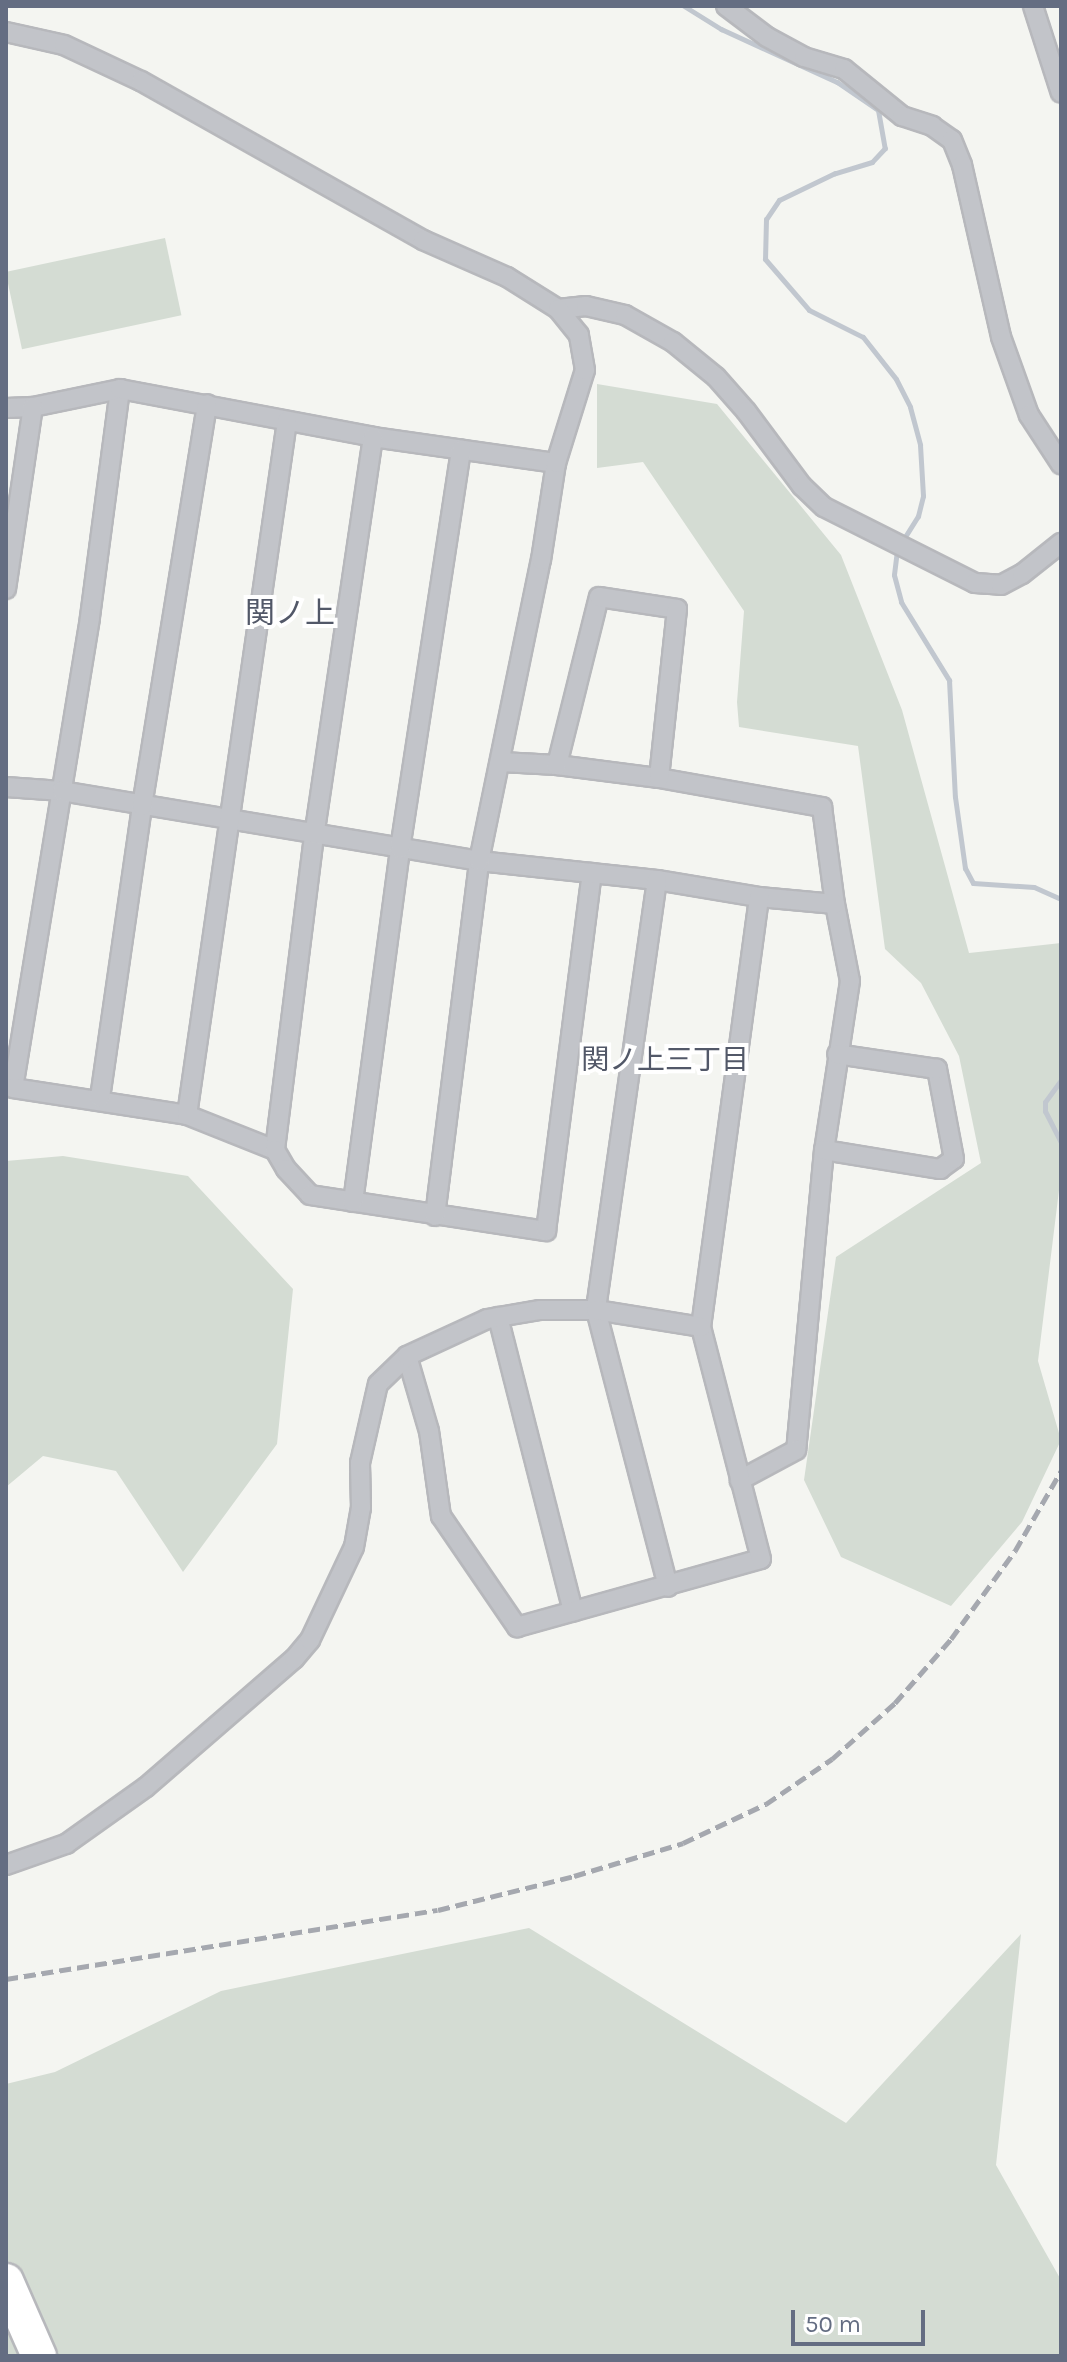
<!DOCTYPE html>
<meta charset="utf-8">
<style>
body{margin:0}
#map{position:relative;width:1067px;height:2362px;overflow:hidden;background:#f4f5f1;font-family:Karla,"Noto Sans JP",sans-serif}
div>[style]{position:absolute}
.green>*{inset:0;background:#d4dcd3;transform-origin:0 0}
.stream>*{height:5px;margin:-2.5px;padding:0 2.5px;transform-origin:2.5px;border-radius:2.5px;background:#c1c7cf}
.roads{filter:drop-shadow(2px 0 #b7b8bc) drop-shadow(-2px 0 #b7b8bc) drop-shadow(0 2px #b7b8bc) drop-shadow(0 -2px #b7b8bc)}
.street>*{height:18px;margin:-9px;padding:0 9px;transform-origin:9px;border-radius:9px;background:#c2c4c9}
.highway>*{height:34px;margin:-17px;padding:0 17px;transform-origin:17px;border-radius:17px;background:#fff}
.rail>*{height:5px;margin-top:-2.5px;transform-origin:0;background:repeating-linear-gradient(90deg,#a5a8af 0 12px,transparent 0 18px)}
span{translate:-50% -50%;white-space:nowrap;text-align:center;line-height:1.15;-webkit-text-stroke:8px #fff;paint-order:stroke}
.neighbourhood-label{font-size:28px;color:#525868}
.quarter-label{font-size:30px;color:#525868}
.frame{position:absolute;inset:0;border:8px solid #646d82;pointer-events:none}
.scale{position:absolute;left:791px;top:2310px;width:134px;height:36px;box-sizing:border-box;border:4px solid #646d82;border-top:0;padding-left:10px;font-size:24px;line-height:28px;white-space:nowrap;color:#646d82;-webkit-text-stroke:6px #fff;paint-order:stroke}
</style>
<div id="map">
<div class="green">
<i style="left:165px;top:238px;width:79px;height:163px;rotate:78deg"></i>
<i style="clip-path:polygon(597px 384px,717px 404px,841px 555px,902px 710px,969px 953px,1061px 943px,1061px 1174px,1038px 1361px,1061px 1440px,1022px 1522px,951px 1606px,841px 1557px,804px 1480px,836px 1257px,981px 1163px,959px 1056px,921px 983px,885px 949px,858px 746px,739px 727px,737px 702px,744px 611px,643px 462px,597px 468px)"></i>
<i style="clip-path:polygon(63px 1156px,188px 1176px,293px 1289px,277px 1444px,183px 1572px,116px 1471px,43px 1456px,6px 1487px,6px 1161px)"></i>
<i style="clip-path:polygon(529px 1928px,846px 2123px,1021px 1934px,996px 2165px,1061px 2280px,1061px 2356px,6px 2356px,6px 2084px,55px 2072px,221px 1991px)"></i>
</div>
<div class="stream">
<i style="left:684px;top:6px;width:44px;rotate:31.9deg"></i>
<i style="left:721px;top:29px;width:128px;rotate:24.6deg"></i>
<i style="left:837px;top:82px;width:50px;rotate:34.3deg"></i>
<i style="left:878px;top:110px;width:39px;rotate:80deg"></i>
<i style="left:885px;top:148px;width:19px;rotate:133deg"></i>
<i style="left:872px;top:162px;width:39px;rotate:163deg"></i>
<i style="left:835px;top:173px;width:62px;rotate:154.3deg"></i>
<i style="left:779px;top:200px;width:23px;rotate:124deg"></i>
<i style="left:766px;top:219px;width:40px;rotate:91.4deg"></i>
<i style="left:765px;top:259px;width:67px;rotate:49.2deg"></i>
<i style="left:809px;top:310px;width:60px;rotate:26.6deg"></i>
<i style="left:863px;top:337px;width:53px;rotate:51.8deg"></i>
<i style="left:896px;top:379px;width:31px;rotate:63deg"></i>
<i style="left:910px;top:407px;width:39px;rotate:75deg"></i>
<i style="left:920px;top:445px;width:51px;rotate:86.6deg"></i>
<i style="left:923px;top:496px;width:21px;rotate:104deg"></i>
<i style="left:918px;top:516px;width:40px;rotate:122deg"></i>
<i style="left:897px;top:550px;width:25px;rotate:97deg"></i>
<i style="left:894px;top:575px;width:28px;rotate:75deg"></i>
<i style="left:901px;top:602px;width:92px;rotate:58.4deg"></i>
<i style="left:949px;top:680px;width:117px;rotate:87.1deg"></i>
<i style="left:955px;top:797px;width:72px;rotate:82deg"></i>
<i style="left:965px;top:868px;width:17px;rotate:62deg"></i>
<i style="left:973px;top:883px;width:61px;rotate:3.8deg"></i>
<i style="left:1034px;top:887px;width:30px;rotate:24deg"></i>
<i style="left:1061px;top:1080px;width:27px;rotate:126deg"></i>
<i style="left:1045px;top:1102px;width:9px;rotate:90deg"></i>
<i style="left:1045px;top:1111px;width:36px;rotate:63deg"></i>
</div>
<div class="roads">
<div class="street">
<i style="left:726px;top:6px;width:51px;rotate:37.1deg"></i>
<i style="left:767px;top:37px;width:42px;rotate:28.4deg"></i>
<i style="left:804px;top:57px;width:42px;rotate:16.7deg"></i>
<i style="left:844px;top:69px;width:75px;rotate:39deg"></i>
<i style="left:902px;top:116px;width:32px;rotate:18deg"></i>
<i style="left:932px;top:126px;width:24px;rotate:35deg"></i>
<i style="left:952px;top:140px;width:27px;rotate:68deg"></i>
<i style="left:962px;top:165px;width:176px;rotate:77.2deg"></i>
<i style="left:1001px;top:337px;width:83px;rotate:70.3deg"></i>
<i style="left:1029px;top:415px;width:59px;rotate:56.9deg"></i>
<i style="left:1033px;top:6px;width:91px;rotate:72.2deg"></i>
<i style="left:6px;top:32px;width:59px;rotate:12.6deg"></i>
<i style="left:64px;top:45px;width:85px;rotate:25.1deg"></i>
<i style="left:141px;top:81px;width:324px;rotate:29.4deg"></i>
<i style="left:423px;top:240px;width:92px;rotate:23.8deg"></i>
<i style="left:507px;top:277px;width:60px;rotate:32.1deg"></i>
<i style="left:558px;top:309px;width:28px;rotate:-6deg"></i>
<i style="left:586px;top:306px;width:40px;rotate:13deg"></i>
<i style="left:625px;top:315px;width:55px;rotate:29.4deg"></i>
<i style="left:673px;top:342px;width:55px;rotate:39.1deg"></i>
<i style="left:716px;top:377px;width:45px;rotate:48.6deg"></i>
<i style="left:746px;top:411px;width:94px;rotate:53.3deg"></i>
<i style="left:802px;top:486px;width:30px;rotate:44deg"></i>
<i style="left:824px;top:507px;width:169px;rotate:26.7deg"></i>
<i style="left:975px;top:583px;width:26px;rotate:4deg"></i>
<i style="left:1001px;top:585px;width:24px;rotate:-28deg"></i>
<i style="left:1022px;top:574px;width:50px;rotate:-38.5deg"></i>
<i style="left:120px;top:389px;width:231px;rotate:97.5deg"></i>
<i style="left:90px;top:618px;width:476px;rotate:99.3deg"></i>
<i style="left:13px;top:1088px;width:176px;rotate:8.8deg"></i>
<i style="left:187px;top:1115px;width:95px;rotate:21.7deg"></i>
<i style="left:6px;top:408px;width:27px;rotate:-2deg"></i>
<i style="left:33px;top:407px;width:89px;rotate:-11.7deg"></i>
<i style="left:120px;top:389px;width:258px;rotate:10.7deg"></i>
<i style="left:373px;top:437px;width:185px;rotate:8.1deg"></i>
<i style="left:373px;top:437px;width:403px;rotate:98.4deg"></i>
<i style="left:314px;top:836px;width:316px;rotate:97.1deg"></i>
<i style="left:275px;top:1150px;width:22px;rotate:60deg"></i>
<i style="left:286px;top:1169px;width:35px;rotate:47deg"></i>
<i style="left:310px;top:1195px;width:239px;rotate:8.7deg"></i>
<i style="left:546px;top:1231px;width:361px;rotate:-82.7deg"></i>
<i style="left:6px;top:589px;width:184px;rotate:-81.6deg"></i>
<i style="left:501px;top:762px;width:56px;rotate:3.1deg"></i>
<i style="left:557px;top:765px;width:103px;rotate:7.3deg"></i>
<i style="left:659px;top:778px;width:166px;rotate:10.1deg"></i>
<i style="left:822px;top:807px;width:98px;rotate:82.4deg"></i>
<i style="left:835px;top:904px;width:78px;rotate:79deg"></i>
<i style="left:850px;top:981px;width:171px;rotate:98.7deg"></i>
<i style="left:824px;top:1150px;width:301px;rotate:95.3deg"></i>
<i style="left:796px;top:1450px;width:64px;rotate:151.8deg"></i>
<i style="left:557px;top:765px;width:173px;rotate:-76deg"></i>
<i style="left:599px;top:597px;width:79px;rotate:8.7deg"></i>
<i style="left:677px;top:609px;width:170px;rotate:96.1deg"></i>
<i style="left:6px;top:787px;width:56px;rotate:4.1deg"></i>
<i style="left:62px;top:791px;width:423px;rotate:9.5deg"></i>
<i style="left:479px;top:861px;width:179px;rotate:6.1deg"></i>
<i style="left:657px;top:880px;width:103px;rotate:9.5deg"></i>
<i style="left:759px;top:897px;width:76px;rotate:5.3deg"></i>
<i style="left:657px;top:880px;width:434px;rotate:98.1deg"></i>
<i style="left:596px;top:1310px;width:286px;rotate:75.4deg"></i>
<i style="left:100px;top:1098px;width:295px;rotate:-81.8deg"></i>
<i style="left:142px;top:806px;width:407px;rotate:-80.8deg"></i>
<i style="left:187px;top:1115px;width:701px;rotate:-81.8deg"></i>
<i style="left:824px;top:1150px;width:118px;rotate:9.3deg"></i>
<i style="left:940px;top:1169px;width:17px;rotate:-36deg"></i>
<i style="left:954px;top:1159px;width:92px;rotate:-100.7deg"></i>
<i style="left:937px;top:1069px;width:101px;rotate:-171.5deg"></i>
<i style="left:353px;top:1202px;width:356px;rotate:-82.4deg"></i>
<i style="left:400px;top:849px;width:404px;rotate:-81.3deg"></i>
<i style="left:435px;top:1216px;width:358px;rotate:-82.9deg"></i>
<i style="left:479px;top:861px;width:307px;rotate:-78.4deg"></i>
<i style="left:541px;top:560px;width:98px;rotate:-81.2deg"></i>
<i style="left:556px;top:463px;width:97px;rotate:-72.7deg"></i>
<i style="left:585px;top:370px;width:36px;rotate:-100deg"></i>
<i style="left:579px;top:335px;width:33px;rotate:-129deg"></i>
<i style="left:498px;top:1317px;width:304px;rotate:75.7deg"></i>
<i style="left:407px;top:1356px;width:78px;rotate:73.7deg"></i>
<i style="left:429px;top:1431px;width:86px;rotate:82deg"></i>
<i style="left:441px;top:1516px;width:135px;rotate:55.6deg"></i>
<i style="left:517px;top:1627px;width:253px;rotate:-15.6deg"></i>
<i style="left:761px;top:1559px;width:240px;rotate:-104.5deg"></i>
<i style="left:701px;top:1327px;width:434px;rotate:-82.3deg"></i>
<i style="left:6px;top:1865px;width:64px;rotate:-19.3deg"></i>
<i style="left:66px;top:1844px;width:98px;rotate:-35.5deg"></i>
<i style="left:146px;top:1787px;width:196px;rotate:-40.9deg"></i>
<i style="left:294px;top:1659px;width:25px;rotate:-50deg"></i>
<i style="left:310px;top:1640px;width:103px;rotate:-64.7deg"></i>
<i style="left:354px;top:1547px;width:40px;rotate:-80deg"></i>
<i style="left:361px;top:1508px;width:45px;rotate:-91.3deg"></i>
<i style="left:360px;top:1463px;width:81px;rotate:-77.2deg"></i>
<i style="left:378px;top:1384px;width:40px;rotate:-44deg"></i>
<i style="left:407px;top:1356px;width:88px;rotate:-24.8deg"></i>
<i style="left:487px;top:1319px;width:54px;rotate:-9.6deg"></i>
<i style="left:540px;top:1310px;width:56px"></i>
<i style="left:596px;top:1310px;width:106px;rotate:9.2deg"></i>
</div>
<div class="highway">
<i style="left:6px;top:2281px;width:82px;rotate:66.3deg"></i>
</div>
</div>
<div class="rail">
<i style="left:6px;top:1979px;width:437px;rotate:-9.1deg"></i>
<i style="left:438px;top:1910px;width:140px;rotate:-14deg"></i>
<i style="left:574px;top:1876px;width:114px;rotate:-16.8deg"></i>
<i style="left:683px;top:1843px;width:92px;rotate:-25.2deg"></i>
<i style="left:766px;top:1804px;width:80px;rotate:-34.3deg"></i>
<i style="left:832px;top:1759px;width:84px;rotate:-41.6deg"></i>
<i style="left:895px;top:1703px;width:85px;rotate:-48.8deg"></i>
<i style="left:951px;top:1639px;width:109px;rotate:-54deg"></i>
<i style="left:1015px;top:1551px;width:92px;rotate:-60.1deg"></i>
</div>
<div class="neighbourhood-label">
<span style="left:665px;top:1060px">関ノ上三丁目</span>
</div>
<div class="quarter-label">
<span style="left:290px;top:613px">関ノ上</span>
</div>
<div class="frame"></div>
<div class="scale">50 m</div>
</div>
